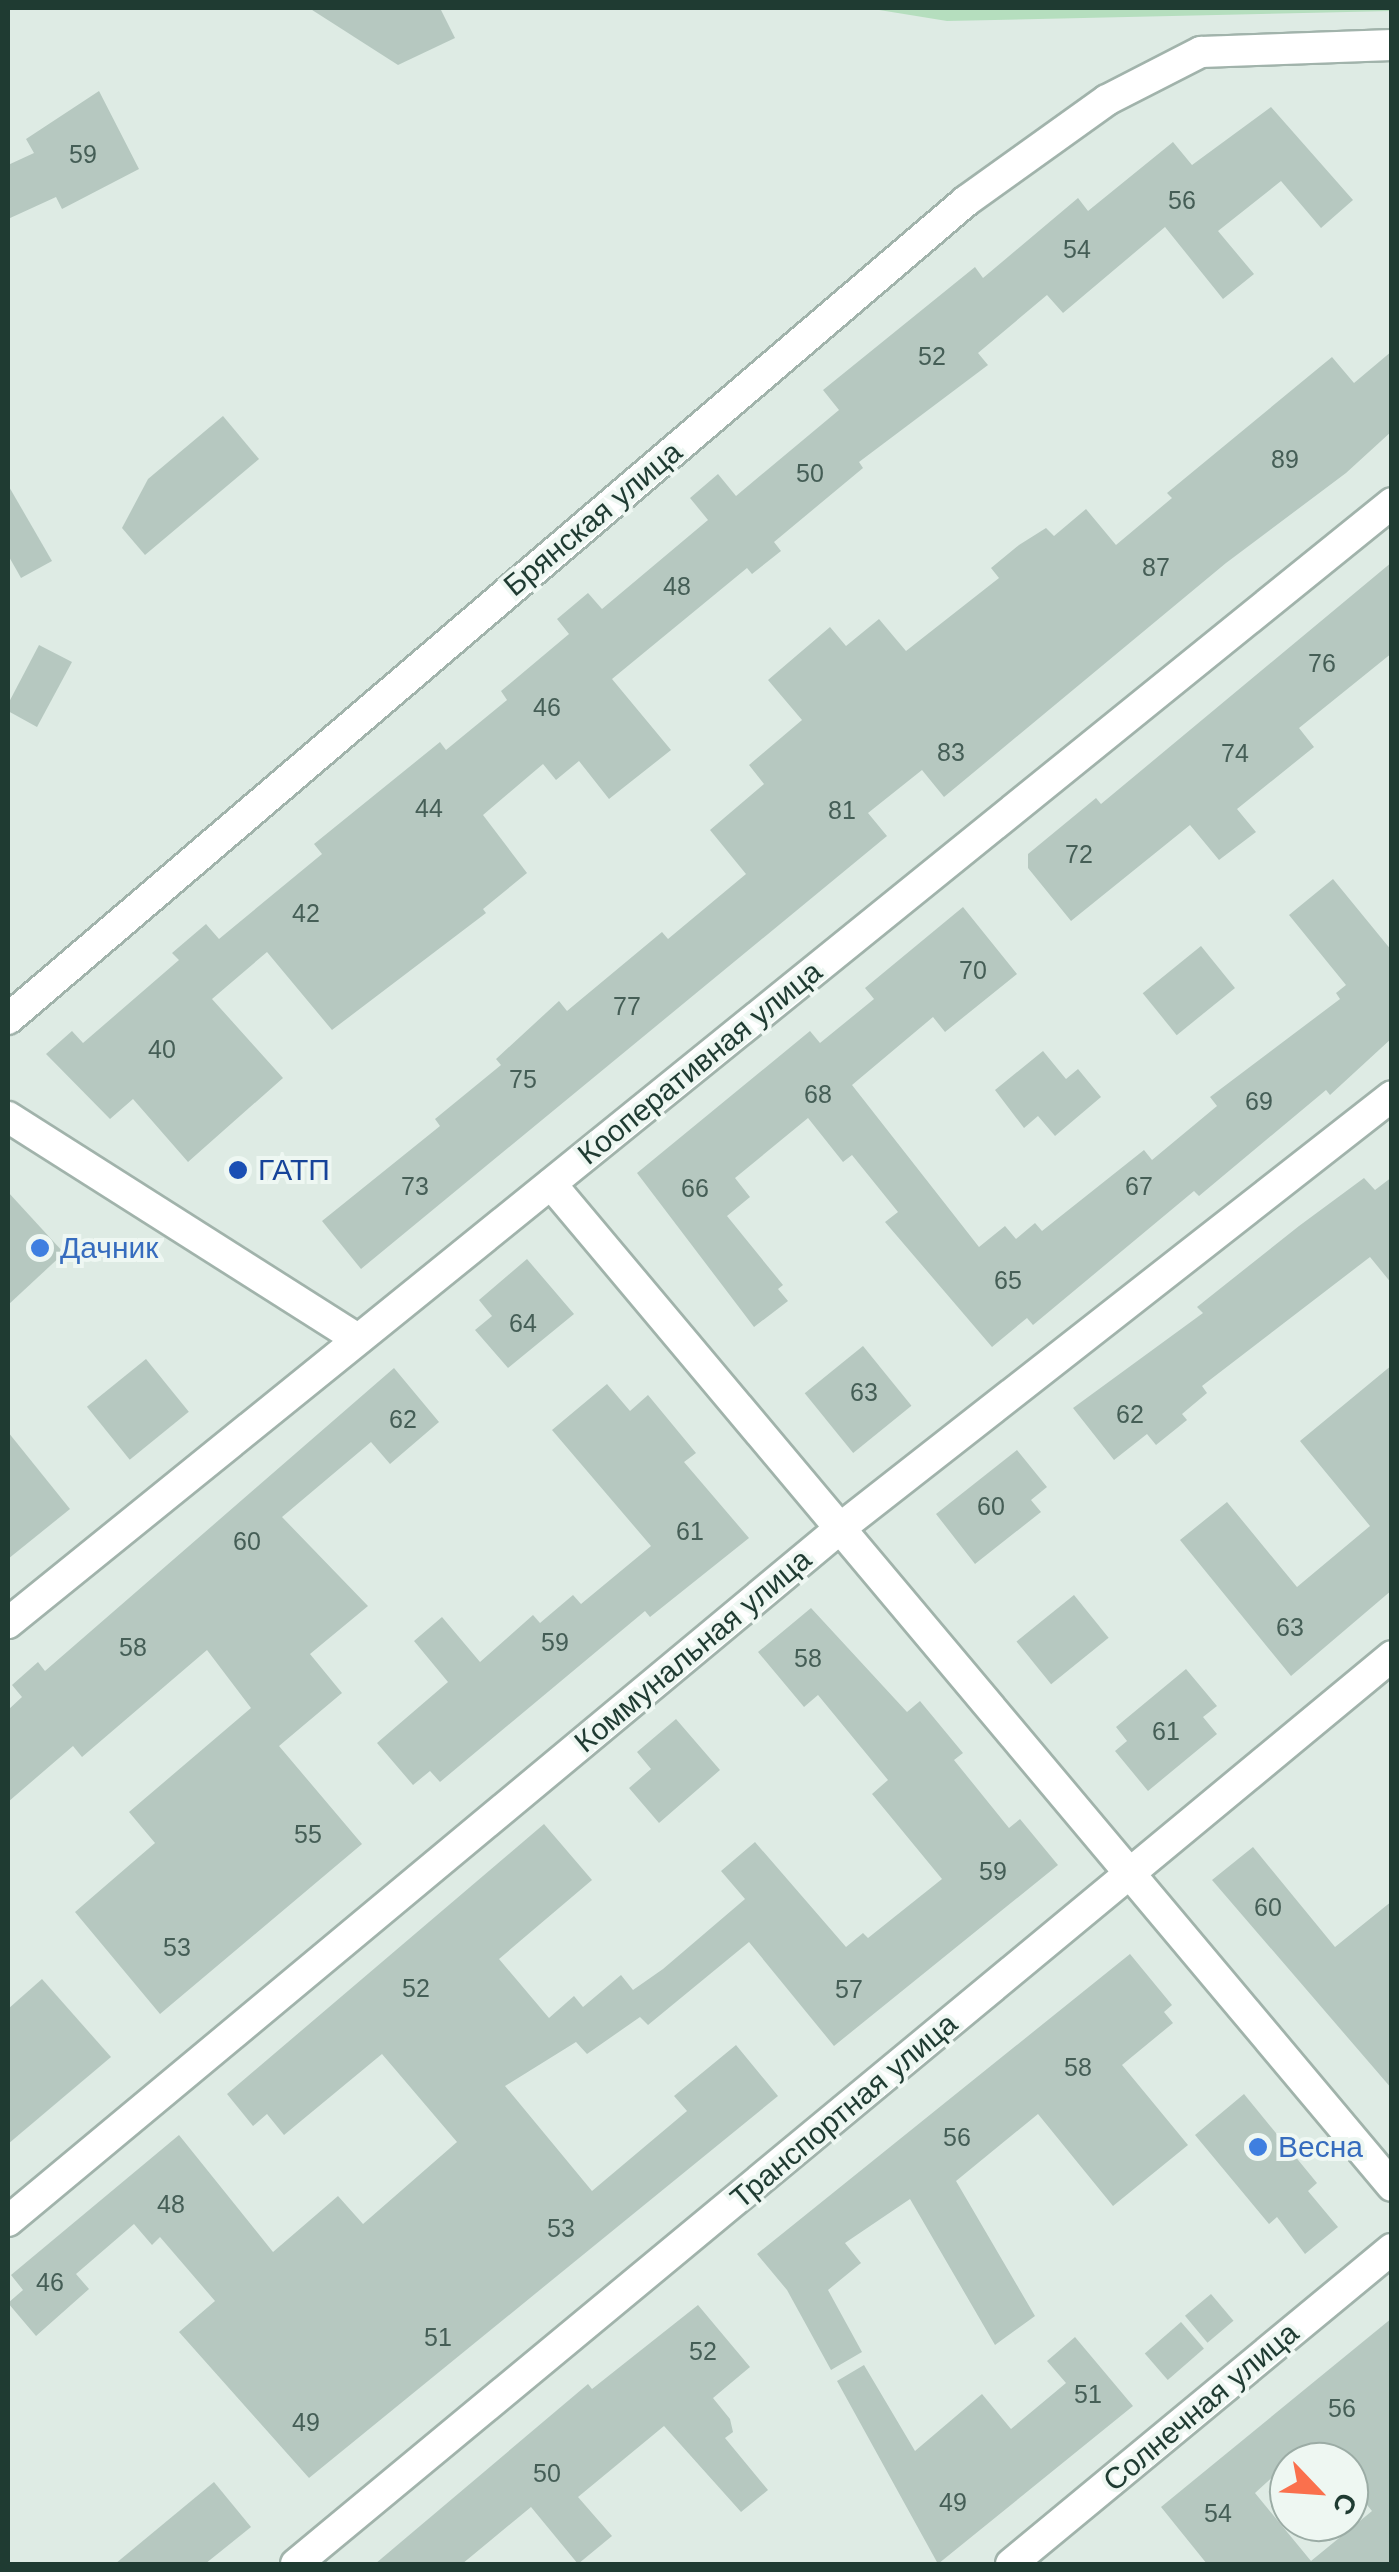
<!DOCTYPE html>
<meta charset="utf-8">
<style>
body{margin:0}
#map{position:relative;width:1399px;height:2572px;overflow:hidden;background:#deebe4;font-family:Arial,sans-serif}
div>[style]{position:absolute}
.green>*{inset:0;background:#b5debe}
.building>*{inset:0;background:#b6c8c0;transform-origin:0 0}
.roads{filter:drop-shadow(2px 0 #a1b3ab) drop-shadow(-2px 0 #a1b3ab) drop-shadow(0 2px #a1b3ab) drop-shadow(0 -2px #a1b3ab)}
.minor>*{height:30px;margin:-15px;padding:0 15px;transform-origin:15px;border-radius:15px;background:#fff}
.dots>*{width:28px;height:28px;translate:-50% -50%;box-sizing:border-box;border:5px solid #eef7f2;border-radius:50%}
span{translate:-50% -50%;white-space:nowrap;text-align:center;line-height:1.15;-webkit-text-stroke:8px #eef7f2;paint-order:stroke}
.number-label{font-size:25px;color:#455e56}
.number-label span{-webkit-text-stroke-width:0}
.street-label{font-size:30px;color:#1f3b32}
.transit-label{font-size:30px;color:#164399}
.left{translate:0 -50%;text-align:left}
.shop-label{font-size:30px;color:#366cbe}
.frame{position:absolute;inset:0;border:10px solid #1f3b32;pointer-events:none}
.north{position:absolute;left:1269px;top:2442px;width:100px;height:100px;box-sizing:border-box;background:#eef7f2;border:2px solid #9baca5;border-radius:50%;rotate:115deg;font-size:28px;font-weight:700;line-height:40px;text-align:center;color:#1f3b32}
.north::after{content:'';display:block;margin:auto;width:35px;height:45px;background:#fa704d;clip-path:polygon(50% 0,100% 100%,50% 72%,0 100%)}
</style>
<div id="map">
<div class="green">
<i style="clip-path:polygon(867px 8px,1391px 8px,1392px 11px,947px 21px)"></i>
</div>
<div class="building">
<i style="clip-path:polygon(309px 8px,440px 8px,455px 38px,398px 65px)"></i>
<i style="clip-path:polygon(99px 91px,139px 169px,62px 209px,56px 197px,8px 219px,8px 165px,34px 153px,26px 139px)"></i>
<i style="clip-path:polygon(1271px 107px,1353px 200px,1321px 228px,1281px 181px,1218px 231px,1254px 274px,1223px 299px,1165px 227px,1063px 313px,1047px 295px,978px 353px,988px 365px,859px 462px,863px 468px,774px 542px,781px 551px,752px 574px,747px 568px,612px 679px,671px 750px,609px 799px,579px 761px,556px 780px,543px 764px,483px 815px,527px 873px,483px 909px,486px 913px,332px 1030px,267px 952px,212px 999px,283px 1078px,188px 1162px,133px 1099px,110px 1119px,46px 1054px,72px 1031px,83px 1043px,179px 960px,172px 953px,206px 924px,219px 939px,322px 854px,314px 844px,440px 742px,446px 750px,507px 700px,501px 691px,569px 634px,557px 619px,588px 593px,602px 609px,708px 520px,690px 498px,718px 474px,736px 496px,839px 410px,823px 390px,975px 267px,983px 278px,1078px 198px,1088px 211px,1173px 142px,1192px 165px)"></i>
<i style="clip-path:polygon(1392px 351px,1392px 431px,1346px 473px,1226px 563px,944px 797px,922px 770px,868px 813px,887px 836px,361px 1269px,322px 1221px,440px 1126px,435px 1119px,501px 1065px,496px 1059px,559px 1001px,567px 1011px,662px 932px,668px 939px,746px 874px,710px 830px,764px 784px,749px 765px,802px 720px,768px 680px,830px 627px,846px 646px,879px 619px,906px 651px,999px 578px,991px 568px,1019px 545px,1046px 528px,1054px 536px,1086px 509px,1116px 545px,1172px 498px,1167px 493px,1332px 357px,1354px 383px)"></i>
<i style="clip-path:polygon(223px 416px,259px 459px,145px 555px,122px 528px,148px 479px)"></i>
<i style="clip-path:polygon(8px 485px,52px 561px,21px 578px,8px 555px)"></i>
<i style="clip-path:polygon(1392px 562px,1392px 653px,1299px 728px,1314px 747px,1237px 809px,1256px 832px,1219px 860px,1190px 825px,1071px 921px,1028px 868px,1028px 854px,1096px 798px,1101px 804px)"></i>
<i style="clip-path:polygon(39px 645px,72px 662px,37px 727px,8px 711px,8px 704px)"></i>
<i style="clip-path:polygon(1333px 879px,1392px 951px,1392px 1038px,1330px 1095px,1326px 1090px,1199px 1196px,1194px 1191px,1033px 1325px,1027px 1318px,992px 1347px,885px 1222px,898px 1212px,852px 1155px,843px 1162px,808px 1118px,735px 1178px,750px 1197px,727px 1216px,783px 1285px,778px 1289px,788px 1301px,754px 1327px,637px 1173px,810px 1031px,820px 1043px,874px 999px,865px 988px,963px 907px,1017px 974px,945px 1032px,933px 1017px,852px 1085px,979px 1247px,1005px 1226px,1016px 1239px,1035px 1223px,1042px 1231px,1144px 1150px,1152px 1160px,1217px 1106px,1210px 1097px,1340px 999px,1336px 993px,1346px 985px,1289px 915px)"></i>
<i style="left:1201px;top:946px;width:54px;height:75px;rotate:51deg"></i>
<i style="clip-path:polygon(1043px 1051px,1066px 1079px,1078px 1069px,1101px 1097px,1055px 1136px,1038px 1116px,1024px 1128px,995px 1090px)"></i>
<i style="clip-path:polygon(1392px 1177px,1392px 1284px,1370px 1257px,1202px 1386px,1207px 1393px,1182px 1414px,1187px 1420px,1156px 1445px,1147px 1434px,1114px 1460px,1073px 1408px,1203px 1313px,1197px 1307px,1299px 1226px,1364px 1178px,1375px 1190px)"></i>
<i style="clip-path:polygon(8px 1192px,64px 1253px,8px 1305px)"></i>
<i style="clip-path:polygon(527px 1259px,574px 1314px,508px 1368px,475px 1330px,492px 1316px,479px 1300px)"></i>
<i style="left:863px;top:1346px;width:77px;height:75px;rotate:51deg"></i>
<i style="left:146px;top:1359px;width:68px;height:76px;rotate:51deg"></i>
<i style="clip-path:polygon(1392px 1365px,1392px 1590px,1291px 1676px,1180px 1540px,1227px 1502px,1297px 1587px,1370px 1526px,1300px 1441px)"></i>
<i style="clip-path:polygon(394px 1368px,439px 1422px,390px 1464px,371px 1442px,282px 1517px,368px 1606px,310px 1654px,342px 1693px,279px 1746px,362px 1844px,160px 2014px,75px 1912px,155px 1843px,129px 1812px,251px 1708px,207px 1650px,82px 1757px,73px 1746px,8px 1802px,8px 1710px,22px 1697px,12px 1685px,38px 1662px,45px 1671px)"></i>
<i style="clip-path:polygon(607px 1384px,630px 1411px,648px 1395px,696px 1453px,684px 1462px,749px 1538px,650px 1617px,645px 1611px,440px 1782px,430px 1771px,413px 1785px,377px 1743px,448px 1682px,414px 1641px,442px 1617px,480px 1662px,533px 1615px,540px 1623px,573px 1595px,581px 1604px,651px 1546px,552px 1430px)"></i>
<i style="clip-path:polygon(8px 1432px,70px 1509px,8px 1559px)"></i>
<i style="clip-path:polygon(1017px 1450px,1047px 1487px,1031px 1500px,1041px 1512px,975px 1564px,936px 1514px)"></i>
<i style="left:1074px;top:1595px;width:55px;height:74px;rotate:51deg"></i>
<i style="clip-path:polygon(811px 1608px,907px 1712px,920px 1701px,963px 1753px,954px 1760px,1009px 1828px,1020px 1819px,1058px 1865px,834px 2046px,749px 1942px,648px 2025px,640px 2017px,587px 2054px,576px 2042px,505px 2086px,592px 2191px,687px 2111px,674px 2096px,736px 2045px,778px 2096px,309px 2478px,179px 2332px,215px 2301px,160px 2237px,152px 2245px,134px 2224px,76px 2274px,89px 2289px,36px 2336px,8px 2303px,23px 2290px,11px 2275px,179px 2135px,273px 2252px,338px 2196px,363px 2224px,457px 2142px,382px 2054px,284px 2135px,267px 2114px,253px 2126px,227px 2094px,544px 1824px,592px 1880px,499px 1959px,549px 2018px,574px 1996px,583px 2007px,621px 1975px,633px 1990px,663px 1969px,745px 1899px,721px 1871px,755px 1842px,846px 1947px,863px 1933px,868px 1938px,942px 1879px,872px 1794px,888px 1780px,818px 1695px,804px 1707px,758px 1652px)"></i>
<i style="clip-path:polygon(1186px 1669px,1217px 1706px,1203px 1717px,1217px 1734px,1148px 1791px,1115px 1751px,1127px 1741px,1116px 1727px)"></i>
<i style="clip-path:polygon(676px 1719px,720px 1770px,659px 1823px,629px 1788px,651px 1769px,637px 1752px)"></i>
<i style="clip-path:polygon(1253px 1847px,1335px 1947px,1392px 1901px,1392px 2089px,1212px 1880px)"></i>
<i style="clip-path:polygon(1130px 1954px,1172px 2005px,1164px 2012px,1173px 2023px,1122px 2065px,1188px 2145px,1113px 2206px,1038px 2114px,956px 2181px,1035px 2316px,995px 2345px,910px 2199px,845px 2243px,861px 2263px,828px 2290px,862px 2352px,831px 2370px,787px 2290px,757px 2254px)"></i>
<i style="clip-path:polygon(42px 1979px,111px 2057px,8px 2144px,8px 2009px)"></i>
<i style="clip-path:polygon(1244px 2094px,1317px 2183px,1308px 2191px,1338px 2227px,1305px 2254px,1277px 2217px,1269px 2224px,1195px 2135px)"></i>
<i style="left:1211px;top:2294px;width:35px;height:34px;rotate:50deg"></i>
<i style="clip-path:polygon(698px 2305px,750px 2367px,713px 2398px,730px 2419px,733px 2432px,725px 2438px,768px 2490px,741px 2512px,664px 2426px,578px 2497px,612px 2536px,578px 2564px,531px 2507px,462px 2564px,375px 2564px,588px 2384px,592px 2389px)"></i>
<i style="clip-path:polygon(evenodd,1392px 2318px,1392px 2564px,1207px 2564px,1161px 2507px,1392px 2318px,1289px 2462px,1349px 2462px,1349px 2483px,1372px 2511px,1311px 2561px,1255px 2493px,1289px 2462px)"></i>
<i style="left:1181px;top:2322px;width:35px;height:48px;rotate:49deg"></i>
<i style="clip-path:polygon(1075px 2337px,1133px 2406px,938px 2564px,837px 2381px,864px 2365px,915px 2451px,982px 2394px,1011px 2429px,1066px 2383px,1047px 2361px)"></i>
<i style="clip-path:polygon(214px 2482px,251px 2527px,205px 2564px,115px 2564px)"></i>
</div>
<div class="roads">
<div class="minor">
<i style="left:8px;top:1019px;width:1260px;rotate:-40.49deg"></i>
<i style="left:966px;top:201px;width:173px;rotate:-35.6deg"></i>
<i style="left:1107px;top:100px;width:106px;rotate:-27.1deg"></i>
<i style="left:1201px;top:52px;width:191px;rotate:-2.1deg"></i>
<i style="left:8px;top:1117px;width:412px;rotate:32.4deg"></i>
<i style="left:551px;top:1184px;width:1308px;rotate:49.99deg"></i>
<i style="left:8px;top:1623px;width:1780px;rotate:-38.98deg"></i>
<i style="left:8px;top:2221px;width:1086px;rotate:-39.77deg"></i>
<i style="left:843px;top:1526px;width:697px;rotate:-38.07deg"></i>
<i style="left:296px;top:2564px;width:1423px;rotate:-39.64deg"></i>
<i style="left:1011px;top:2564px;width:494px;rotate:-39.6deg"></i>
</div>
</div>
<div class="dots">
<i style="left:238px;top:1170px;background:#1a4fb4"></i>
<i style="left:40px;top:1248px;background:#3f7fe0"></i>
<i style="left:1258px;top:2147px;background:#3f7fe0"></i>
</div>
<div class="number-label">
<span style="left:83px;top:154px">59</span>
<span style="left:1182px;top:200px">56</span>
<span style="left:1077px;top:249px">54</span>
<span style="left:932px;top:356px">52</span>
<span style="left:1285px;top:459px">89</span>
<span style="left:810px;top:473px">50</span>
<span style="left:1156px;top:567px">87</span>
<span style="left:677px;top:586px">48</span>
<span style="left:1322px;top:663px">76</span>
<span style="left:547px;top:707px">46</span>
<span style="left:951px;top:752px">83</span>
<span style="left:1235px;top:753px">74</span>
<span style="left:429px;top:808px">44</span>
<span style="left:842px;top:810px">81</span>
<span style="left:1079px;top:854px">72</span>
<span style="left:306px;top:913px">42</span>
<span style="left:973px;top:970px">70</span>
<span style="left:627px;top:1006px">77</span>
<span style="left:162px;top:1049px">40</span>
<span style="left:523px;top:1079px">75</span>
<span style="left:818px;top:1094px">68</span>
<span style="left:1259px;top:1101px">69</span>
<span style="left:415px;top:1186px">73</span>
<span style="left:1139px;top:1186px">67</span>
<span style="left:695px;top:1188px">66</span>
<span style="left:1008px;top:1280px">65</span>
<span style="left:523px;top:1323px">64</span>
<span style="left:864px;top:1392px">63</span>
<span style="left:1130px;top:1414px">62</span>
<span style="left:403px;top:1419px">62</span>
<span style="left:991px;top:1506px">60</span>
<span style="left:690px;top:1531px">61</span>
<span style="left:247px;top:1541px">60</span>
<span style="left:1290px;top:1627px">63</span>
<span style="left:555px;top:1642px">59</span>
<span style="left:133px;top:1647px">58</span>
<span style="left:808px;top:1658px">58</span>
<span style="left:1166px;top:1731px">61</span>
<span style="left:308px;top:1834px">55</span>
<span style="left:993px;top:1871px">59</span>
<span style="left:1268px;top:1907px">60</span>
<span style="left:177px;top:1947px">53</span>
<span style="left:416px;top:1988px">52</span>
<span style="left:849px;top:1989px">57</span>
<span style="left:1078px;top:2067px">58</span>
<span style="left:957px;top:2137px">56</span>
<span style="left:171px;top:2204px">48</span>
<span style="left:561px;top:2228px">53</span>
<span style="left:50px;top:2282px">46</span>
<span style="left:438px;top:2337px">51</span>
<span style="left:703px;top:2351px">52</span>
<span style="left:1088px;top:2394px">51</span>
<span style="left:1342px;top:2408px">56</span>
<span style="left:306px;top:2422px">49</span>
<span style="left:547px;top:2473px">50</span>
<span style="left:953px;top:2502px">49</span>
<span style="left:1218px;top:2513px">54</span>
</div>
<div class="street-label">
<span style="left:593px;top:519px;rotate:-40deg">Брянская улица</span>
<span style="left:700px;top:1063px;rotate:-39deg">Кооперативная улица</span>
<span style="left:693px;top:1651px;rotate:-40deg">Коммунальная улица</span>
<span style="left:844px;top:2111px;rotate:-40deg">Транспортная улица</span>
<span style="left:1201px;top:2407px;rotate:-40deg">Солнечная улица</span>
</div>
<div class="transit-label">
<span class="left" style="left:258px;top:1170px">ГАТП</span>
</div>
<div class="shop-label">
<span class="left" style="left:60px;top:1248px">Дачник</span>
<span class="left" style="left:1278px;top:2147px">Весна</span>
</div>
<div class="frame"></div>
<div class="north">С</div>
</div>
